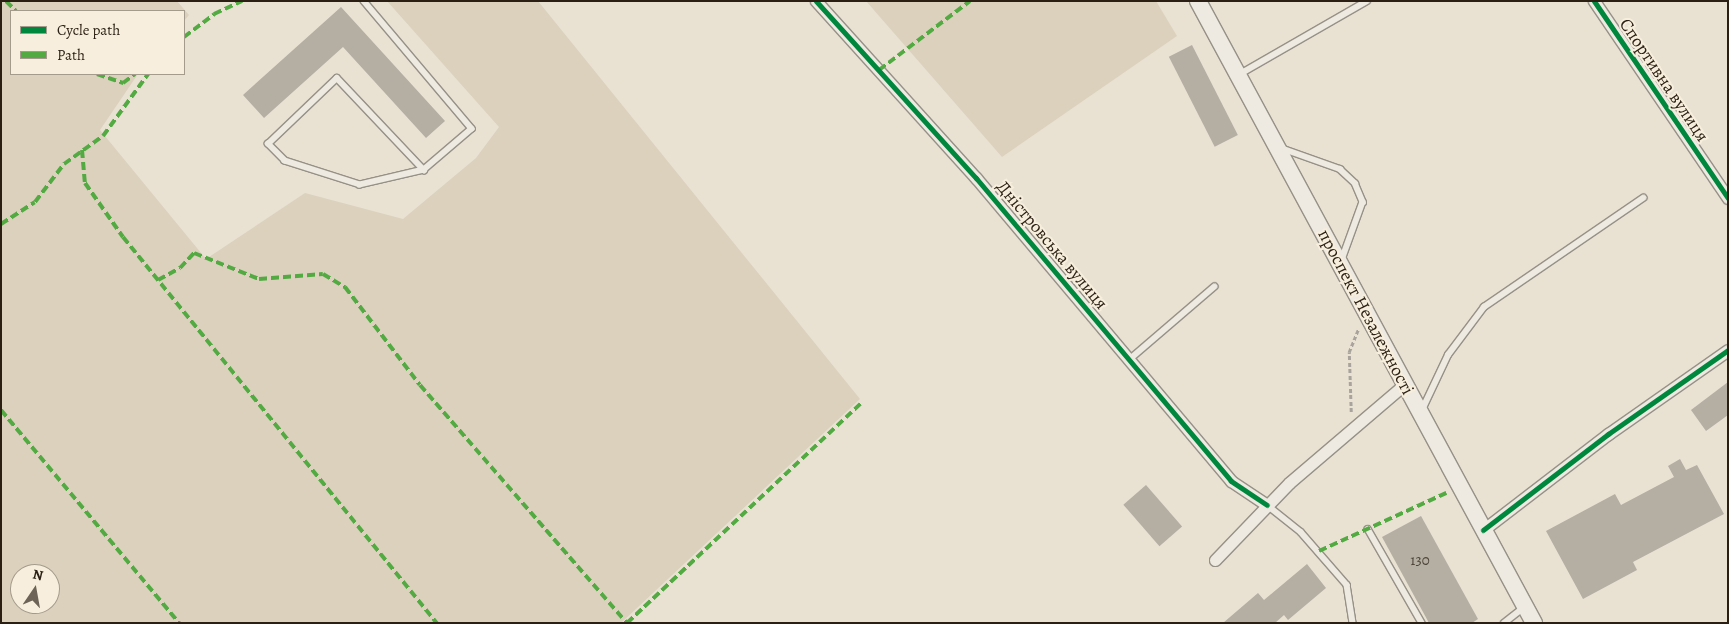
<!DOCTYPE html>
<meta charset="utf-8">
<style>
body{margin:0}
#map{position:relative;width:1729px;height:624px;overflow:hidden;background:#e9e2d3;font-family:Alegreya,serif}
div>[style]{position:absolute}
.green>*{inset:0;background:#dbd1bd}
.building>*{inset:0;background:#b4aea3;transform-origin:0 0}
.path>*{height:2.5px;margin-top:-1.25px;transform-origin:0;background:repeating-linear-gradient(90deg,#a8a49d 0 4px,transparent 0 6.5px)}
.roads{filter:drop-shadow(1px 0 #969187) drop-shadow(-1px 0 #969187) drop-shadow(0 1px #969187) drop-shadow(0 -1px #969187)}
.lane>*{height:5.5px;margin:-2.75px;padding:0 2.75px;transform-origin:2.75px;border-radius:2.75px;background:#eeeae2}
.street>*{height:11px;margin:-5.5px;padding:0 5.5px;transform-origin:5.5px;border-radius:5.5px;background:#eeeae2}
.secondary>*{height:16px;margin:-8px;padding:0 8px;transform-origin:8px;border-radius:8px;background:#eeeae2}
.quiet>*{height:4px;margin-top:-2px;transform-origin:0;background:repeating-linear-gradient(90deg,#53aa42 0 8px,transparent 0 12px)}
.cycleway>*{height:5px;margin:-2.5px;padding:0 2.5px;transform-origin:2.5px;border-radius:2.5px;background:#00873e}
span{translate:-50% -50%;white-space:nowrap;text-align:center;line-height:1.15;-webkit-text-stroke:4px #f7eedd;paint-order:stroke}
.number-label{font-size:15px;color:#4c4336}
.number-label span{-webkit-text-stroke-width:0}
.street-label{font-size:18px;color:#2a1f12}
.frame{position:absolute;inset:0;border:2px solid #2a1f12;pointer-events:none}
.legend{position:absolute;left:10px;top:10px;width:175px;height:65px;box-sizing:border-box;background:#f7eedd;border:1px solid #a59b8c;margin:0;padding:6px 9px;list-style:none;font-size:15px;color:#2a1f12}
.legend li{display:flex;align-items:center;gap:10px;height:25px}
.legend b{width:25px;border:1px solid #a59b8c}
.north{position:absolute;left:10px;top:564px;width:50px;height:50px;box-sizing:border-box;background:#f7eedd;border:1px solid #a59b8c;border-radius:50%;rotate:12deg;font-size:14px;font-weight:700;line-height:20px;text-align:center;color:#2a1f12}
.north::after{content:'';display:block;margin:auto;width:18px;height:22px;background:#6d6356;clip-path:polygon(50% 0,100% 100%,50% 72%,0 100%)}
</style>
<div id="map">
<div class="green">
<i style="clip-path:polygon(evenodd,1px 1px,177px 1px,189px 15px,184px 21px,184px 11px,11px 11px,11px 74px,138px 74px,100px 130px,206px 259px,305px 193px,403px 219px,476px 158px,499px 127px,387px 1px,538px 1px,860px 399px,621px 623px,1px 623px,1px 1px,20px 574px,50px 574px,50px 604px,20px 604px,20px 574px)"></i>
<i style="clip-path:polygon(866px 1px,1156px 1px,1177px 36px,1002px 157px)"></i>
</div>
<div class="building">
<i style="clip-path:polygon(341px 7px,445px 121px,426px 138px,343px 47px,264px 118px,243px 95px)"></i>
<i style="left:1192px;top:45px;width:101px;height:26px;rotate:63deg"></i>
<i style="clip-path:polygon(1728px 382px,1728px 415px,1706px 431px,1691px 410px)"></i>
<i style="clip-path:polygon(1680px 459px,1686px 470px,1697px 465px,1724px 514px,1633px 562px,1637px 570px,1583px 599px,1546px 531px,1615px 494px,1621px 505px,1674px 477px,1668px 466px)"></i>
<i style="left:1146px;top:485px;width:55px;height:30px;rotate:49deg"></i>
<i style="clip-path:polygon(1421px 516px,1478px 619px,1472px 623px,1429px 623px,1382px 537px)"></i>
<i style="clip-path:polygon(1307px 564px,1326px 588px,1288px 620px,1284px 615px,1275px 623px,1223px 623px,1258px 593px,1264px 600px)"></i>
</div>
<div class="path">
<i style="left:1351px;top:412px;width:60px;rotate:-91.9deg"></i>
<i style="left:1349px;top:352px;width:24px;rotate:-68deg"></i>
</div>
<div class="roads">
<div class="lane">
<i style="left:364px;top:1px;width:167px;rotate:49.8deg"></i>
<i style="left:472px;top:129px;width:63px;rotate:139.5deg"></i>
<i style="left:424px;top:170px;width:66px;rotate:166.8deg"></i>
<i style="left:360px;top:185px;width:79px;rotate:-162.3deg"></i>
<i style="left:285px;top:161px;width:24px;rotate:-135deg"></i>
<i style="left:268px;top:144px;width:95px;rotate:-43.7deg"></i>
<i style="left:337px;top:78px;width:127px;rotate:46.6deg"></i>
<i style="left:1240px;top:74px;width:146px;rotate:-29.9deg"></i>
<i style="left:1281px;top:148px;width:63px;rotate:19.6deg"></i>
<i style="left:1340px;top:169px;width:21px;rotate:43deg"></i>
<i style="left:1355px;top:183px;width:21px;rotate:67deg"></i>
<i style="left:1363px;top:202px;width:62px;rotate:109.9deg"></i>
<i style="left:1130px;top:359px;width:111px;rotate:-40.6deg"></i>
<i style="left:1422px;top:410px;width:61px;rotate:-64.7deg"></i>
<i style="left:1448px;top:355px;width:60px;rotate:-53.1deg"></i>
<i style="left:1484px;top:307px;width:193px;rotate:-34.4deg"></i>
<i style="left:1267px;top:505px;width:43px;rotate:38.5deg"></i>
<i style="left:1301px;top:532px;width:70px;rotate:49deg"></i>
<i style="left:1347px;top:585px;width:38px;rotate:81deg"></i>
<i style="left:1368px;top:529px;width:108px;rotate:60.1deg"></i>
<i style="left:1504px;top:623px;width:24px;rotate:-38deg"></i>
</div>
<div class="street">
<i style="left:816px;top:1px;width:239px;rotate:47.9deg"></i>
<i style="left:976px;top:178px;width:396px;rotate:49.9deg"></i>
<i style="left:1231px;top:481px;width:43px;rotate:33.7deg"></i>
<i style="left:1594px;top:1px;width:238px;rotate:55.8deg"></i>
<i style="left:1483px;top:530px;width:158px;rotate:-37.5deg"></i>
<i style="left:1608px;top:434px;width:146px;rotate:-35deg"></i>
<i style="left:1215px;top:560px;width:107px;rotate:-46.1deg"></i>
<i style="left:1289px;top:483px;width:153px;rotate:-40.5deg"></i>
</div>
<div class="secondary">
<i style="left:1198px;top:1px;width:707px;rotate:61.62deg"></i>
</div>
</div>
<div class="quiet">
<i style="left:6px;top:1px;width:14px;rotate:45deg"></i>
<i style="left:184px;top:37px;width:38px;rotate:-37deg"></i>
<i style="left:214px;top:14px;width:31px;rotate:-25deg"></i>
<i style="left:879px;top:70px;width:114px;rotate:-37.2deg"></i>
<i style="left:97px;top:74px;width:28px;rotate:19deg"></i>
<i style="left:123px;top:83px;width:15px;rotate:-37deg"></i>
<i style="left:82px;top:150px;width:33px;rotate:85deg"></i>
<i style="left:85px;top:183px;width:66px;rotate:54.9deg"></i>
<i style="left:123px;top:237px;width:498px;rotate:50.9deg"></i>
<i style="left:1px;top:224px;width:40px;rotate:-32.9deg"></i>
<i style="left:35px;top:202px;width:48px;rotate:-52.7deg"></i>
<i style="left:64px;top:164px;width:48px;rotate:-35.7deg"></i>
<i style="left:103px;top:136px;width:77px;rotate:-54deg"></i>
<i style="left:158px;top:280px;width:25px;rotate:-29deg"></i>
<i style="left:180px;top:268px;width:21px;rotate:-47deg"></i>
<i style="left:194px;top:253px;width:70px;rotate:21.8deg"></i>
<i style="left:259px;top:279px;width:64px;rotate:-4.5deg"></i>
<i style="left:323px;top:274px;width:26px;rotate:31deg"></i>
<i style="left:345px;top:287px;width:123px;rotate:52.6deg"></i>
<i style="left:420px;top:385px;width:315px;rotate:49deg"></i>
<i style="left:1px;top:410px;width:278px;rotate:50.1deg"></i>
<i style="left:1319px;top:551px;width:140px;rotate:-24.5deg"></i>
<i style="left:627px;top:623px;width:323px;rotate:-43.2deg"></i>
</div>
<div class="cycleway">
<i style="left:816px;top:1px;width:239px;rotate:47.9deg"></i>
<i style="left:976px;top:178px;width:396px;rotate:49.9deg"></i>
<i style="left:1231px;top:481px;width:43px;rotate:33.7deg"></i>
<i style="left:1594px;top:1px;width:238px;rotate:55.8deg"></i>
<i style="left:1483px;top:530px;width:158px;rotate:-37.5deg"></i>
<i style="left:1608px;top:434px;width:146px;rotate:-35deg"></i>
</div>
<div class="number-label">
<span style="left:1420px;top:561px">130</span>
</div>
<div class="street-label">
<span style="left:1664px;top:80px;rotate:56deg">Спортивна вулиця</span>
<span style="left:1052px;top:245px;rotate:50deg">Дністровська вулиця</span>
<span style="left:1366px;top:312px;rotate:62deg">проспект Незалежності</span>
</div>
<div class="frame"></div>
<ul class="legend">
<li><b style="height:6px;background:#00873e"></b>Cycle path</li>
<li><b style="height:6px;background:#53aa42"></b>Path</li>
</ul>
<div class="north">N</div>
</div>
